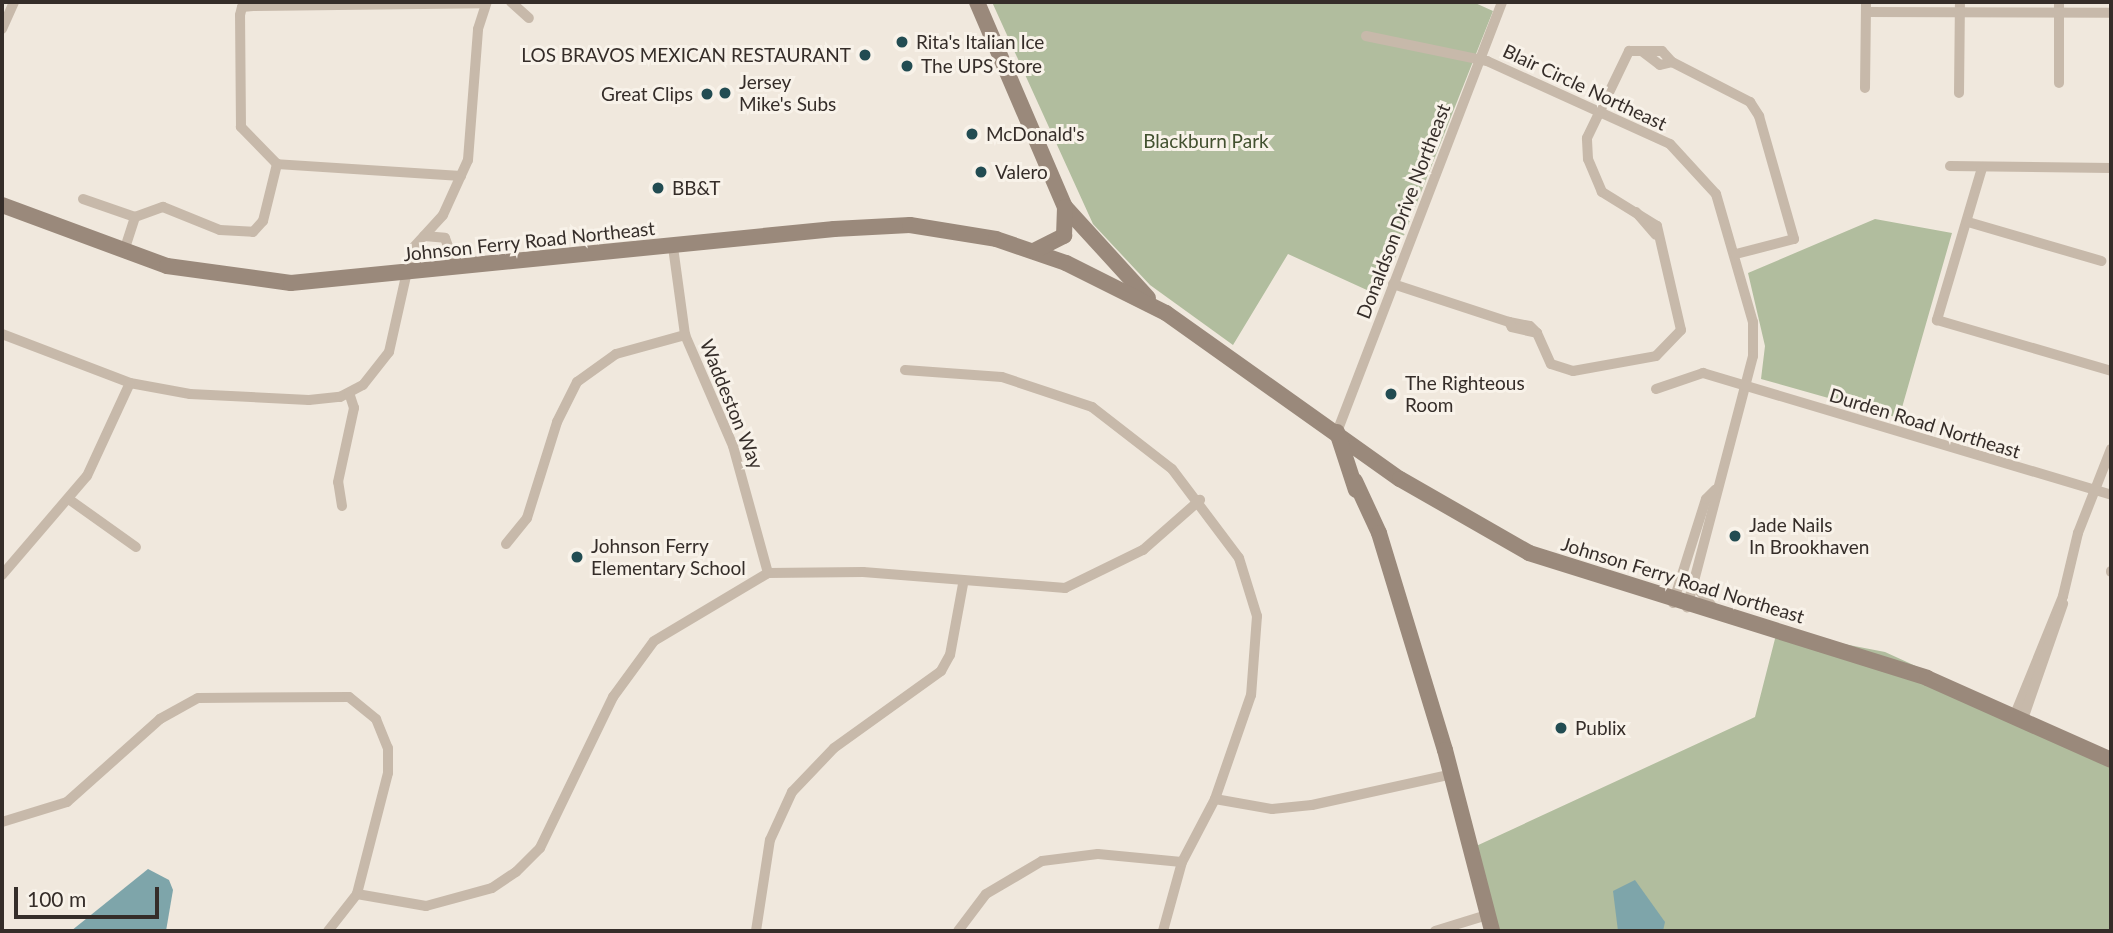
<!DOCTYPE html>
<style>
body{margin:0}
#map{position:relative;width:2113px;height:933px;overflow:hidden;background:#f0e8dd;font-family:Lato,sans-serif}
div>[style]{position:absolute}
.green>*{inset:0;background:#b1bd9e}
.water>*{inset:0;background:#7ea5aa}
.street>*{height:10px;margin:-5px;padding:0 5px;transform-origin:5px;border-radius:5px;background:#c7b9aa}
.secondary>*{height:16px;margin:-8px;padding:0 8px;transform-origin:8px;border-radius:8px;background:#9a897b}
.dots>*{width:19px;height:19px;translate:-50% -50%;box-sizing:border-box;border:4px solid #f8f2e9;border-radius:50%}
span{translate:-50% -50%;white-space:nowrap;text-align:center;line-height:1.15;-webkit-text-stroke:6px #f8f2e9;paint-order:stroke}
.poi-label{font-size:19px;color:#352d29}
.left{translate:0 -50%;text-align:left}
.right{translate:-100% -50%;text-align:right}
.street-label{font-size:19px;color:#352d29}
.park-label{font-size:19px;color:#42512f}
.frame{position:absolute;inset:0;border:4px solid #352d29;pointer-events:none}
.scale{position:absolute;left:14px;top:887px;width:145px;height:32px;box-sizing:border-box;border:4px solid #352d29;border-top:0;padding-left:9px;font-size:21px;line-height:24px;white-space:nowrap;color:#352d29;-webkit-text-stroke:5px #f8f2e9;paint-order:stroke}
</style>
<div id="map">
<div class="green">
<i style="clip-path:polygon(992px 2px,1473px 2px,1493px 11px,1380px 296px,1288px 254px,1233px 345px,1150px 285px,1093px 224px)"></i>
<i style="clip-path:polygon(1875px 219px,1952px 233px,1899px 418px,1761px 379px,1765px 346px,1748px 273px)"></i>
<i style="clip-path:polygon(1777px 631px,1885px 652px,2111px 755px,2111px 931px,1494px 931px,1474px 847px,1755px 717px)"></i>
</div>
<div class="water">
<i style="clip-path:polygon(148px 869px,169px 880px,173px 890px,166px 931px,71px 931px)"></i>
<i style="clip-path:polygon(1635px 880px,1665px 922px,1663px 931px,1618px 931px,1613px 891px)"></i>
</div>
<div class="street">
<i style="left:511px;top:2px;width:24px;rotate:42deg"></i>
<i style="left:2059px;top:2px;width:81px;rotate:90deg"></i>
<i style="left:1866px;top:12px;width:245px;rotate:0.2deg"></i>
<i style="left:2px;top:29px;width:30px;rotate:-66deg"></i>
<i style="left:1366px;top:36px;width:124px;rotate:11.7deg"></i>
<i style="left:1487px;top:61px;width:201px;rotate:24.4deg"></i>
<i style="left:1670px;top:144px;width:68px;rotate:47.4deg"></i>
<i style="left:1716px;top:194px;width:133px;rotate:73.9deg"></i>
<i style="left:1753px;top:322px;width:34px;rotate:90deg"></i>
<i style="left:1753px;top:356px;width:260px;rotate:104.7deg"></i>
<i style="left:1643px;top:52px;width:21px;rotate:37deg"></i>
<i style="left:1660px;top:65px;width:12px;rotate:-14deg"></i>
<i style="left:1865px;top:88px;width:86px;rotate:-89.3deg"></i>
<i style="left:1959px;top:93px;width:91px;rotate:-89.4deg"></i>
<i style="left:1950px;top:166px;width:161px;rotate:0.7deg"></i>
<i style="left:1982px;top:168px;width:159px;rotate:106.5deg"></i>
<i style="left:1937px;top:320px;width:181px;rotate:16.3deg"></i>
<i style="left:461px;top:176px;width:184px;rotate:-176.3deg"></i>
<i style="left:277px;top:164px;width:52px;rotate:-134.2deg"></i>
<i style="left:241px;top:127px;width:112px;rotate:-90.5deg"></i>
<i style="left:240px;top:15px;width:8px;rotate:-76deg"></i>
<i style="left:242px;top:7px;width:11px;rotate:-5deg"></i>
<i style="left:253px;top:6px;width:233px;rotate:-0.7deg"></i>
<i style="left:83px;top:199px;width:55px;rotate:19.1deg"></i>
<i style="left:1636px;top:212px;width:30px;rotate:49deg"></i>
<i style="left:1968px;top:222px;width:139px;rotate:16.3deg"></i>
<i style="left:424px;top:236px;width:21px;rotate:5deg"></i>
<i style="left:445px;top:238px;width:33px;rotate:70deg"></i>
<i style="left:673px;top:247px;width:89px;rotate:82.2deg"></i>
<i style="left:685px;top:335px;width:121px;rotate:66.6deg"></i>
<i style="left:733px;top:446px;width:132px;rotate:74.6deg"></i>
<i style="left:124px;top:251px;width:36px;rotate:-72deg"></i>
<i style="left:135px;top:217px;width:30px;rotate:-20deg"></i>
<i style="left:163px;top:207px;width:61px;rotate:22deg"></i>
<i style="left:220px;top:230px;width:33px;rotate:3deg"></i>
<i style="left:253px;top:232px;width:15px;rotate:-48deg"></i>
<i style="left:263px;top:221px;width:59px;rotate:-76.2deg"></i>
<i style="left:1393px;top:284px;width:122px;rotate:18.1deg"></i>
<i style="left:1509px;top:322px;width:21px;rotate:11deg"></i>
<i style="left:1530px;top:326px;width:10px;rotate:45deg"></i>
<i style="left:1537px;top:333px;width:26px;rotate:-167deg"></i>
<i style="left:1512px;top:327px;width:6px;rotate:-121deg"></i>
<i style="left:1537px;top:333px;width:34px;rotate:66deg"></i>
<i style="left:1551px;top:364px;width:23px;rotate:18deg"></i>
<i style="left:1573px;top:371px;width:84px;rotate:-10.2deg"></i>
<i style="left:1656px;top:356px;width:36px;rotate:-46deg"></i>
<i style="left:1681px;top:330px;width:107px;rotate:-103deg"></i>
<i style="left:1657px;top:226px;width:65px;rotate:-148.3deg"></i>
<i style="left:1602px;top:192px;width:36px;rotate:-113deg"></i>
<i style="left:1588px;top:159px;width:21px;rotate:-93deg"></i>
<i style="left:1587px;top:138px;width:97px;rotate:-64.2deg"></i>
<i style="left:1629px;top:51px;width:33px"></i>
<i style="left:1662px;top:51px;width:15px;rotate:48deg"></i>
<i style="left:1672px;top:62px;width:88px;rotate:27.1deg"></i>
<i style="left:1750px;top:102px;width:17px;rotate:57deg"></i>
<i style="left:1759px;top:116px;width:128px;rotate:74.1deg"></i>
<i style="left:1794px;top:239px;width:60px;rotate:165.5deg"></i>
<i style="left:2px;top:334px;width:137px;rotate:20.9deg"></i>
<i style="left:130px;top:383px;width:61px;rotate:10.4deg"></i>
<i style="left:190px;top:394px;width:119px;rotate:2.9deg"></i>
<i style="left:309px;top:400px;width:31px;rotate:-6deg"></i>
<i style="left:340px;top:397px;width:26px;rotate:-28deg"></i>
<i style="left:363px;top:385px;width:42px;rotate:-51.8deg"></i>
<i style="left:389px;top:352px;width:106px;rotate:-77.4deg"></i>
<i style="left:412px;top:249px;width:46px;rotate:-47.6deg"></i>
<i style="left:443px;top:215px;width:60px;rotate:-65.6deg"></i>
<i style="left:468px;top:160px;width:131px;rotate:-85.6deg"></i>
<i style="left:478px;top:29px;width:28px;rotate:-72deg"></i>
<i style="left:905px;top:370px;width:97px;rotate:4.1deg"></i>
<i style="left:1002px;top:377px;width:95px;rotate:18.4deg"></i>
<i style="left:1092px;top:407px;width:101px;rotate:37.8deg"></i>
<i style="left:1172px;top:469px;width:111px;rotate:53deg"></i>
<i style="left:1239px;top:558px;width:61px;rotate:72.8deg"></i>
<i style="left:1257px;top:616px;width:79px;rotate:94.3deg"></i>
<i style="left:1251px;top:695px;width:110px;rotate:109.1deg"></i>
<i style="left:1215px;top:799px;width:71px;rotate:117.6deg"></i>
<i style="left:1182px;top:862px;width:72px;rotate:105.4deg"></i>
<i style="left:1656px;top:389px;width:50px;rotate:-18.8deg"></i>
<i style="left:1703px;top:373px;width:426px;rotate:16.6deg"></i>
<i style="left:1337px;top:432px;width:461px;rotate:-69deg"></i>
<i style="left:70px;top:500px;width:81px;rotate:35.5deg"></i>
<i style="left:342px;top:506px;width:24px;rotate:-99deg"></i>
<i style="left:338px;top:482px;width:76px;rotate:-77.8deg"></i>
<i style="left:354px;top:408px;width:16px;rotate:-108deg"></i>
<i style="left:506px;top:544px;width:33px;rotate:-51deg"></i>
<i style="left:527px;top:518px;width:101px;rotate:-72.6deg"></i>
<i style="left:557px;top:422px;width:45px;rotate:-63.4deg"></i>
<i style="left:577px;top:382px;width:48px;rotate:-35.7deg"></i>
<i style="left:616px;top:354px;width:72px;rotate:-15.4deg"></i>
<i style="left:2111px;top:572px;width:1px;rotate:-90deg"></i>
<i style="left:2px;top:575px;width:130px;rotate:-49.4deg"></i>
<i style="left:87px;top:476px;width:102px;rotate:-65.2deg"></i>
<i style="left:1694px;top:584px;width:32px;rotate:51deg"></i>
<i style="left:1673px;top:603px;width:109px;rotate:-72.4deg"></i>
<i style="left:1706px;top:499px;width:13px;rotate:-45deg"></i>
<i style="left:2016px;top:712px;width:125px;rotate:-67.9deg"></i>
<i style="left:2063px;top:596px;width:65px;rotate:-76.6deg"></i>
<i style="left:2078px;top:533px;width:90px;rotate:-68.6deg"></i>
<i style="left:2024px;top:716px;width:119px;rotate:-70.8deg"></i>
<i style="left:1215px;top:799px;width:58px;rotate:10deg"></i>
<i style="left:1272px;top:809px;width:40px;rotate:-5.7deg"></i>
<i style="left:1312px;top:805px;width:140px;rotate:-12.4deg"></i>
<i style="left:2px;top:822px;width:68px;rotate:-17.1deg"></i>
<i style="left:67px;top:802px;width:125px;rotate:-41.7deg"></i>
<i style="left:160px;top:719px;width:43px;rotate:-28.9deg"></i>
<i style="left:198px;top:698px;width:151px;rotate:-0.4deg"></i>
<i style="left:349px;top:697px;width:35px;rotate:39deg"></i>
<i style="left:376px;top:719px;width:31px;rotate:68deg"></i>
<i style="left:388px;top:748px;width:25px;rotate:90deg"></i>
<i style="left:388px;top:773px;width:125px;rotate:104.4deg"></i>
<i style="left:357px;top:894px;width:47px;rotate:128.1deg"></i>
<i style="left:357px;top:894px;width:70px;rotate:9.9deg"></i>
<i style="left:426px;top:906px;width:68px;rotate:-15.3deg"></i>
<i style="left:492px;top:888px;width:29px;rotate:-34deg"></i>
<i style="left:516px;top:872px;width:34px;rotate:-45deg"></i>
<i style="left:540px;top:848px;width:168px;rotate:-64.2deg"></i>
<i style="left:613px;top:697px;width:69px;rotate:-53.8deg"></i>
<i style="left:654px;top:641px;width:133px;rotate:-30.8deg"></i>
<i style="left:768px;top:573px;width:95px;rotate:-0.6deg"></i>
<i style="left:863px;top:572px;width:203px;rotate:4.5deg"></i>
<i style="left:1065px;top:588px;width:87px;rotate:-26deg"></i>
<i style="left:1143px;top:550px;width:76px;rotate:-41.3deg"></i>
<i style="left:756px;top:931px;width:92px;rotate:-81.3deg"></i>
<i style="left:770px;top:840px;width:53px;rotate:-65.4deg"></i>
<i style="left:792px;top:792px;width:61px;rotate:-46.3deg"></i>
<i style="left:834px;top:748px;width:132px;rotate:-35.7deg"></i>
<i style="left:941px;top:671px;width:18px;rotate:-61deg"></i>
<i style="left:950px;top:655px;width:72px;rotate:-79.6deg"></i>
<i style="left:958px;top:931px;width:46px;rotate:-52.9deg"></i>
<i style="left:986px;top:894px;width:65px;rotate:-30.5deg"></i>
<i style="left:1042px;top:861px;width:56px;rotate:-7.1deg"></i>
<i style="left:1098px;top:854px;width:84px;rotate:5.4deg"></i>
<i style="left:1435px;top:931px;width:54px;rotate:-17.1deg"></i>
</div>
<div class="secondary">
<i style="left:977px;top:2px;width:223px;rotate:66.8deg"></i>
<i style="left:1065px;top:207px;width:123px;rotate:47.6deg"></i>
<i style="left:2px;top:205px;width:176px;rotate:20.3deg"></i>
<i style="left:167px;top:266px;width:125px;rotate:7.8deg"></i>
<i style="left:291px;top:283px;width:546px;rotate:-5.68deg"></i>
<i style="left:834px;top:229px;width:76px;rotate:-3deg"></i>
<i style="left:910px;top:225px;width:87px;rotate:9.2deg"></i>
<i style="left:996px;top:239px;width:74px;rotate:18.9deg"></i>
<i style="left:1066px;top:263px;width:112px;rotate:26.6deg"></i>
<i style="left:1166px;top:313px;width:287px;rotate:35.4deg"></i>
<i style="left:1400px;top:479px;width:149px;rotate:29.8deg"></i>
<i style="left:1529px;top:553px;width:417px;rotate:17.4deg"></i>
<i style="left:1927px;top:678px;width:201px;rotate:24deg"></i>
<i style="left:1034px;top:251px;width:34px;rotate:-27deg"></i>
<i style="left:1064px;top:236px;width:29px;rotate:-88deg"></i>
<i style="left:1337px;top:432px;width:61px;rotate:71.9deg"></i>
<i style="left:1355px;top:481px;width:57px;rotate:65.2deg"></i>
<i style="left:1379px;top:533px;width:227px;rotate:73.1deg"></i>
<i style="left:1445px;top:750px;width:187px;rotate:75.4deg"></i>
</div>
<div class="dots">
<i style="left:902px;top:42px;background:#224c52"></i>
<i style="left:865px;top:55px;background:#224c52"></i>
<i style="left:907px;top:66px;background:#224c52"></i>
<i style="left:725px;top:93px;background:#224c52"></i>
<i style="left:707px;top:94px;background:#224c52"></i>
<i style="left:972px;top:134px;background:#224c52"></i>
<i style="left:981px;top:172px;background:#224c52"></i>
<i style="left:658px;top:188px;background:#224c52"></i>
<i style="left:1391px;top:394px;background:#224c52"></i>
<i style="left:1735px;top:536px;background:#224c52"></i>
<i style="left:577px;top:557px;background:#224c52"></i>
<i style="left:1561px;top:728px;background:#224c52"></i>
</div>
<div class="poi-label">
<span class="left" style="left:916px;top:42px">Rita's Italian Ice</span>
<span class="right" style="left:851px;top:55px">LOS BRAVOS MEXICAN RESTAURANT</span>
<span class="left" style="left:921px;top:66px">The UPS Store</span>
<span class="left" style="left:739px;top:93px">Jersey<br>Mike's Subs</span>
<span class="right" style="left:693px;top:94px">Great Clips</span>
<span class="left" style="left:986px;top:134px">McDonald's</span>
<span class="left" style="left:995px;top:172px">Valero</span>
<span class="left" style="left:672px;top:188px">BB&amp;T</span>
<span class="left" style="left:1405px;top:394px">The Righteous<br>Room</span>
<span class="left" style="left:1749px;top:536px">Jade Nails<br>In Brookhaven</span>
<span class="left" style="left:591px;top:557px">Johnson Ferry<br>Elementary School</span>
<span class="left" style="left:1575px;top:728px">Publix</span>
</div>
<div class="street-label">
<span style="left:1585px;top:87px;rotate:25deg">Blair Circle Northeast</span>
<span style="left:1403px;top:211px;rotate:-69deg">Donaldson Drive Northeast</span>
<span style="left:529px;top:241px;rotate:-6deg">Johnson Ferry Road Northeast</span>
<span style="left:732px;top:404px;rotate:68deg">Waddeston Way</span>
<span style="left:1925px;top:423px;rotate:17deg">Durden Road Northeast</span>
<span style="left:1683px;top:580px;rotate:17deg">Johnson Ferry Road Northeast</span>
</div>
<div class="park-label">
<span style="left:1206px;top:141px">Blackburn Park</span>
</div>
<div class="frame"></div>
<div class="scale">100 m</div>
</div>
